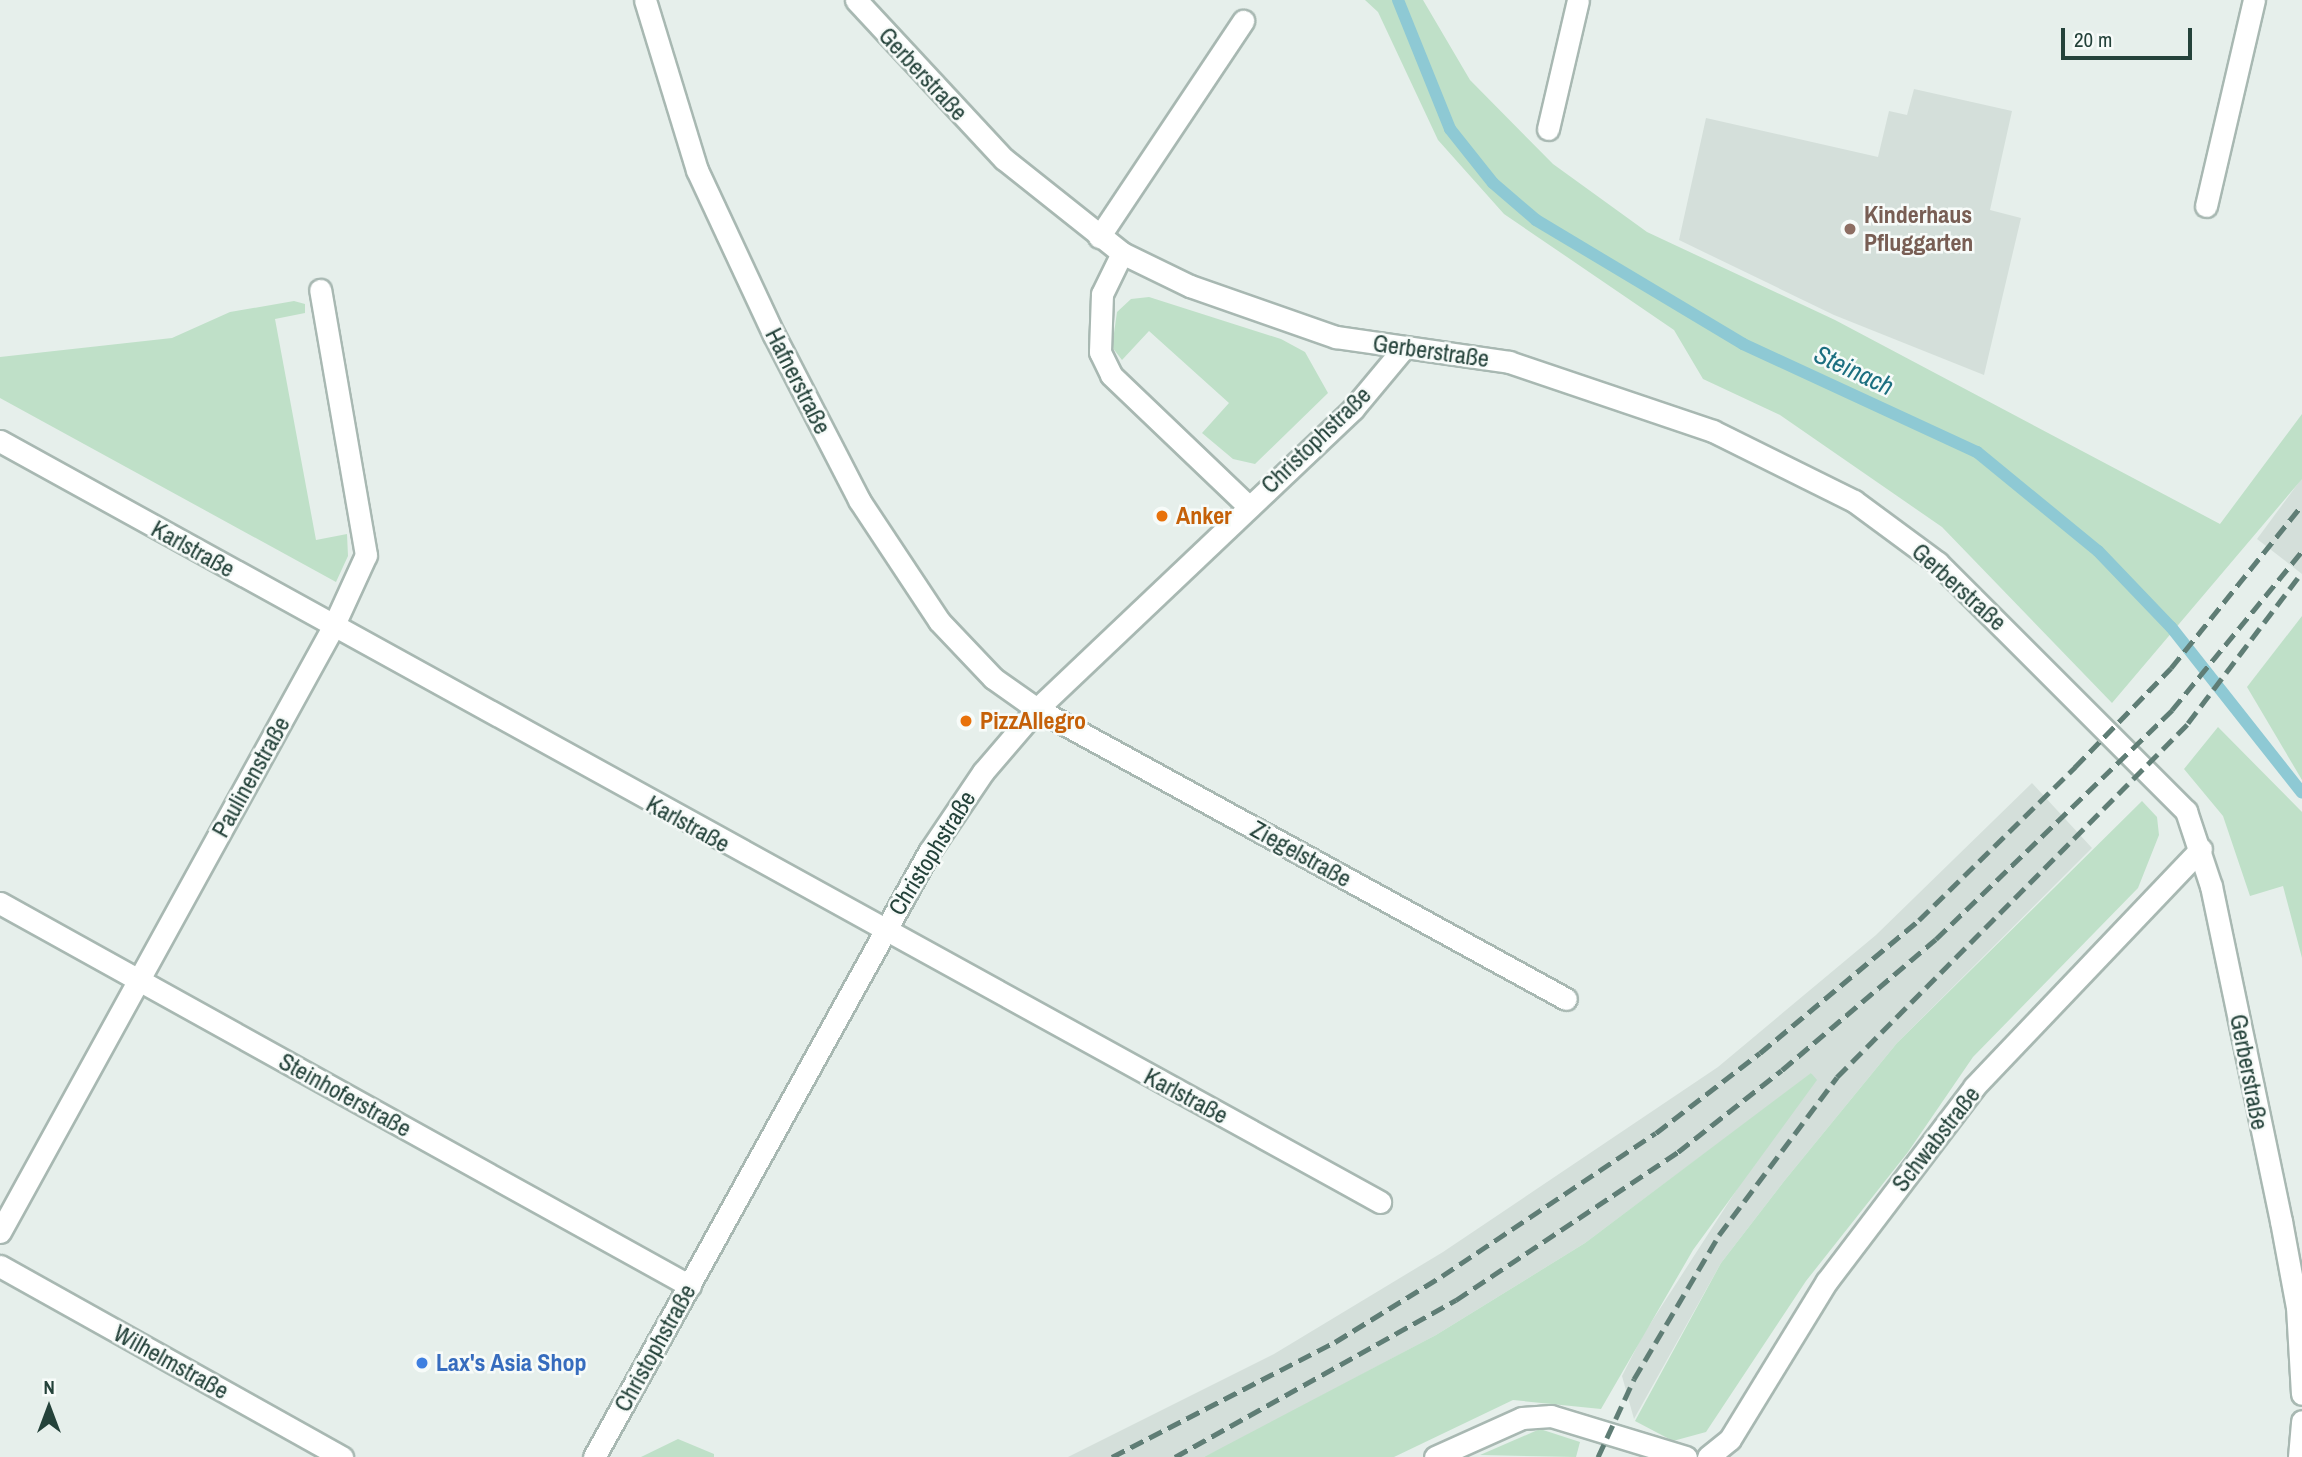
<!DOCTYPE html>
<meta charset="utf-8">
<style>
body{margin:0}
#map{position:relative;width:2302px;height:1457px;overflow:hidden;background:#e6efeb;font-family:"Archivo Narrow",sans-serif}
div>[style]{position:absolute}
.built>*{inset:0;background:#d4dfda}
.green>*{inset:0;background:#bfe0c8}
.stream>*{height:12px;margin:-6px;padding:0 6px;transform-origin:6px;border-radius:6px;background:#8ec9d4}
.roads{filter:drop-shadow(2px 0 #a8b8b2) drop-shadow(-2px 0 #a8b8b2) drop-shadow(0 2px #a8b8b2) drop-shadow(0 -2px #a8b8b2)}
.lane>*{height:21px;margin:-10.5px;padding:0 10.5px;transform-origin:10.5px;border-radius:10.5px;background:#fff}
.street>*{height:21px;margin:-10.5px;padding:0 10.5px;transform-origin:10.5px;border-radius:10.5px;background:#fff}
.rail>*{height:5px;margin-top:-2.5px;transform-origin:0;background:repeating-linear-gradient(90deg,#5f7d75 0 14px,transparent 0 21px)}
.dots>*{width:19px;height:19px;translate:-50% -50%;box-sizing:border-box;border:4px solid #f7fbf9;border-radius:50%}
span{translate:-50% -50%;white-space:nowrap;text-align:center;line-height:1.15;-webkit-text-stroke:5px #f7fbf9;paint-order:stroke}
.street-label{font-size:24px;color:#24423a}
.education-label{font-size:24px;color:#785e54;font-weight:700}
.left{translate:0 -50%;text-align:left}
.food-label{font-size:24px;color:#c56008;font-weight:700}
.shop-label{font-size:24px;color:#366cbe;font-weight:700}
.water-label{font-size:26px;color:#1c6f80;font-style:italic}
.north{position:absolute;left:14px;top:1373px;width:70px;height:70px;-webkit-text-stroke:5px #f7fbf9;paint-order:stroke;rotate:0deg;font-size:19px;font-weight:700;line-height:28px;text-align:center;color:#24423a}
.north::after{content:'';display:block;margin:auto;width:24px;height:32px;background:#24423a;clip-path:polygon(50% 0,100% 100%,50% 72%,0 100%)}
.scale{position:absolute;left:2061px;top:28px;width:131px;height:32px;box-sizing:border-box;border:4px solid #24423a;border-top:0;padding-left:9px;font-size:21px;line-height:24px;white-space:nowrap;color:#24423a;-webkit-text-stroke:5px #f7fbf9;paint-order:stroke}
</style>
<div id="map">
<div class="built">
<i style="clip-path:polygon(1914px 89px,2012px 111px,1990px 210px,2021px 218px,1984px 375px,1834px 315px,1679px 240px,1706px 118px,1878px 157px,1889px 111px,1907px 115px)"></i>
<i style="clip-path:polygon(2302px 478px,2302px 574px,2257px 539px)"></i>
<i style="clip-path:polygon(2032px 783px,2092px 848px,1897px 1043px,1785px 1180px,1721px 1263px,1634px 1419px,1622px 1376px,1643px 1335px,1812px 1073px,1585px 1243px,1436px 1335px,1233px 1443px,1204px 1457px,1068px 1457px,1274px 1354px,1443px 1252px,1718px 1067px,1876px 935px)"></i>
</div>
<div class="green">
<i style="clip-path:polygon(1365px 0,1423px 0,1470px 80px,1553px 164px,1647px 232px,1835px 320px,2220px 524px,2302px 414px,2302px 479px,2112px 703px,1942px 527px,1780px 415px,1703px 379px,1674px 330px,1504px 214px,1438px 140px,1378px 12px)"></i>
<i style="clip-path:polygon(1149px 297px,1281px 339px,1305px 352px,1328px 393px,1255px 464px,1233px 459px,1202px 433px,1229px 403px,1149px 331px,1122px 360px,1112px 347px,1117px 312px,1131px 299px)"></i>
<i style="clip-path:polygon(294px 301px,305px 304px,305px 313px,275px 319px,316px 540px,347px 534px,348px 556px,336px 582px,0 398px,0 357px,172px 338px,230px 312px)"></i>
<i style="clip-path:polygon(2302px 616px,2302px 780px,2247px 687px)"></i>
<i style="clip-path:polygon(2218px 727px,2302px 812px,2302px 958px,2283px 886px,2250px 896px,2223px 816px,2184px 769px)"></i>
<i style="clip-path:polygon(2142px 801px,2157px 817px,2159px 835px,2138px 888px,1973px 1057px,1908px 1152px,1806px 1281px,1706px 1432px,1673px 1441px,1635px 1421px,1721px 1263px,1785px 1180px,1897px 1043px)"></i>
<i style="clip-path:polygon(1811px 1073px,1817px 1080px,1693px 1250px,1601px 1409px,1513px 1400px,1394px 1457px,1204px 1457px,1436px 1335px,1585px 1243px)"></i>
<i style="clip-path:polygon(1540px 1429px,1580px 1442px,1576px 1457px,1480px 1455px)"></i>
<i style="clip-path:polygon(678px 1439px,714px 1454px,714px 1457px,641px 1457px)"></i>
</div>
<div class="stream">
<i style="left:1398px;top:0;width:139px;rotate:68deg"></i>
<i style="left:1450px;top:129px;width:69px;rotate:51.5deg"></i>
<i style="left:1493px;top:183px;width:57px;rotate:40.7deg"></i>
<i style="left:1536px;top:220px;width:241px;rotate:30.9deg"></i>
<i style="left:1743px;top:344px;width:258px;rotate:24.8deg"></i>
<i style="left:1977px;top:452px;width:156px;rotate:39.3deg"></i>
<i style="left:2098px;top:551px;width:105px;rotate:46.2deg"></i>
<i style="left:2171px;top:627px;width:211px;rotate:51.7deg"></i>
</div>
<div class="roads">
<div class="lane">
<i style="left:1548px;top:129px;width:132px;rotate:-76.9deg"></i>
<i style="left:2206px;top:206px;width:212px;rotate:-76.9deg"></i>
<i style="left:1099px;top:237px;width:260px;rotate:-56.3deg"></i>
</div>
<div class="street">
<i style="left:645px;top:0;width:178px;rotate:73deg"></i>
<i style="left:697px;top:170px;width:182px;rotate:65deg"></i>
<i style="left:774px;top:335px;width:186px;rotate:62.7deg"></i>
<i style="left:859px;top:500px;width:145px;rotate:56.5deg"></i>
<i style="left:939px;top:621px;width:79px;rotate:46.5deg"></i>
<i style="left:993px;top:678px;width:54px;rotate:35.2deg"></i>
<i style="left:1037px;top:709px;width:603px;rotate:28.73deg"></i>
<i style="left:856px;top:0;width:217px;rotate:47.1deg"></i>
<i style="left:1004px;top:159px;width:151px;rotate:38.5deg"></i>
<i style="left:1122px;top:253px;width:76px;rotate:25.9deg"></i>
<i style="left:1190px;top:286px;width:155px;rotate:19.3deg"></i>
<i style="left:1336px;top:337px;width:175px;rotate:8.2deg"></i>
<i style="left:1509px;top:362px;width:215px;rotate:18.7deg"></i>
<i style="left:1713px;top:431px;width:157px;rotate:26.4deg"></i>
<i style="left:1854px;top:501px;width:104px;rotate:36.4deg"></i>
<i style="left:1938px;top:563px;width:351px;rotate:45deg"></i>
<i style="left:2186px;top:811px;width:79px;rotate:71.6deg"></i>
<i style="left:2211px;top:886px;width:342px;rotate:78.2deg"></i>
<i style="left:2281px;top:1221px;width:87px;rotate:79.5deg"></i>
<i style="left:2297px;top:1307px;width:87px;rotate:86.7deg"></i>
<i style="left:1122px;top:253px;width:46px;rotate:116deg"></i>
<i style="left:1102px;top:294px;width:58px;rotate:92deg"></i>
<i style="left:1100px;top:352px;width:25px;rotate:64deg"></i>
<i style="left:1111px;top:375px;width:190px;rotate:43.7deg"></i>
<i style="left:0;top:441px;width:1576px;rotate:28.87deg"></i>
<i style="left:0;top:903px;width:789px;rotate:29.03deg"></i>
<i style="left:0;top:1232px;width:691px;rotate:-61.17deg"></i>
<i style="left:333px;top:627px;width:79px;rotate:-65.4deg"></i>
<i style="left:366px;top:555px;width:269px;rotate:-99.8deg"></i>
<i style="left:0;top:1266px;width:392px;rotate:29.2deg"></i>
<i style="left:594px;top:1457px;width:692px;rotate:-61.03deg"></i>
<i style="left:929px;top:852px;width:97px;rotate:-56deg"></i>
<i style="left:983px;top:772px;width:83px;rotate:-49.4deg"></i>
<i style="left:1037px;top:709px;width:436px;rotate:-43.5deg"></i>
<i style="left:1353px;top:409px;width:78px;rotate:-50.2deg"></i>
<i style="left:1435px;top:1457px;width:95px;rotate:-24.1deg"></i>
<i style="left:1522px;top:1418px;width:29px;rotate:-4deg"></i>
<i style="left:1551px;top:1416px;width:141px;rotate:16.9deg"></i>
<i style="left:1708px;top:1457px;width:28px;rotate:-39deg"></i>
<i style="left:1730px;top:1439px;width:185px;rotate:-58.5deg"></i>
<i style="left:1827px;top:1281px;width:243px;rotate:-52.8deg"></i>
<i style="left:1974px;top:1087px;width:329px;rotate:-46.4deg"></i>
<i style="left:2299px;top:1457px;width:36px;rotate:-85deg"></i>
</div>
</div>
<div class="rail">
<i style="left:1112px;top:1457px;width:251px;rotate:-27.3deg"></i>
<i style="left:1335px;top:1342px;width:126px;rotate:-31.7deg"></i>
<i style="left:1442px;top:1276px;width:257px;rotate:-33.8deg"></i>
<i style="left:1656px;top:1133px;width:131px;rotate:-37.6deg"></i>
<i style="left:1760px;top:1053px;width:207px;rotate:-39.9deg"></i>
<i style="left:1919px;top:920px;width:219px;rotate:-44.4deg"></i>
<i style="left:2075px;top:767px;width:138px;rotate:-45.9deg"></i>
<i style="left:2171px;top:668px;width:209px;rotate:-51.2deg"></i>
<i style="left:1175px;top:1457px;width:322px;rotate:-29.2deg"></i>
<i style="left:1456px;top:1300px;width:267px;rotate:-33.7deg"></i>
<i style="left:1678px;top:1152px;width:132px;rotate:-38.3deg"></i>
<i style="left:1782px;top:1070px;width:202px;rotate:-40.4deg"></i>
<i style="left:1936px;top:939px;width:329px;rotate:-44.1deg"></i>
<i style="left:2172px;top:710px;width:205px;rotate:-50.7deg"></i>
<i style="left:1598px;top:1457px;width:86px;rotate:-65.2deg"></i>
<i style="left:1634px;top:1379px;width:167px;rotate:-59.4deg"></i>
<i style="left:1719px;top:1235px;width:197px;rotate:-53.2deg"></i>
<i style="left:1837px;top:1077px;width:499px;rotate:-45.2deg"></i>
<i style="left:2188px;top:723px;width:189px;rotate:-52.9deg"></i>
</div>
<div class="dots">
<i style="left:1850px;top:229px;background:#8d6e63"></i>
<i style="left:1162px;top:516px;background:#e8710a"></i>
<i style="left:966px;top:721px;background:#e8710a"></i>
<i style="left:422px;top:1363px;background:#3f7fe0"></i>
</div>
<div class="street-label">
<span style="left:923px;top:74px;rotate:47deg">Gerberstraße</span>
<span style="left:1431px;top:351px;rotate:8deg">Gerberstraße</span>
<span style="left:798px;top:381px;rotate:63deg">Hafnerstraße</span>
<span style="left:1316px;top:440px;rotate:-44deg">Christophstraße</span>
<span style="left:193px;top:549px;rotate:29deg">Karlstraße</span>
<span style="left:1959px;top:587px;rotate:42deg">Gerberstraße</span>
<span style="left:251px;top:777px;rotate:-61deg">Paulinenstraße</span>
<span style="left:688px;top:824px;rotate:29deg">Karlstraße</span>
<span style="left:932px;top:853px;rotate:-58deg">Christophstraße</span>
<span style="left:1301px;top:854px;rotate:29deg">Ziegelstraße</span>
<span style="left:2249px;top:1072px;rotate:79deg">Gerberstraße</span>
<span style="left:345px;top:1095px;rotate:29deg">Steinhoferstraße</span>
<span style="left:1186px;top:1096px;rotate:28deg">Karlstraße</span>
<span style="left:1936px;top:1139px;rotate:-52deg">Schwabstraße</span>
<span style="left:655px;top:1348px;rotate:-61deg">Christophstraße</span>
<span style="left:171px;top:1362px;rotate:29deg">Wilhelmstraße</span>
</div>
<div class="education-label">
<span class="left" style="left:1864px;top:229px">Kinderhaus<br>Pfluggarten</span>
</div>
<div class="food-label">
<span class="left" style="left:1176px;top:516px">Anker</span>
<span class="left" style="left:980px;top:721px">PizzAllegro</span>
</div>
<div class="shop-label">
<span class="left" style="left:436px;top:1363px">Lax's Asia Shop</span>
</div>
<div class="water-label">
<span style="left:1854px;top:370px;rotate:25deg">Steinach</span>
</div>
<div class="north">N</div>
<div class="scale">20 m</div>
</div>
